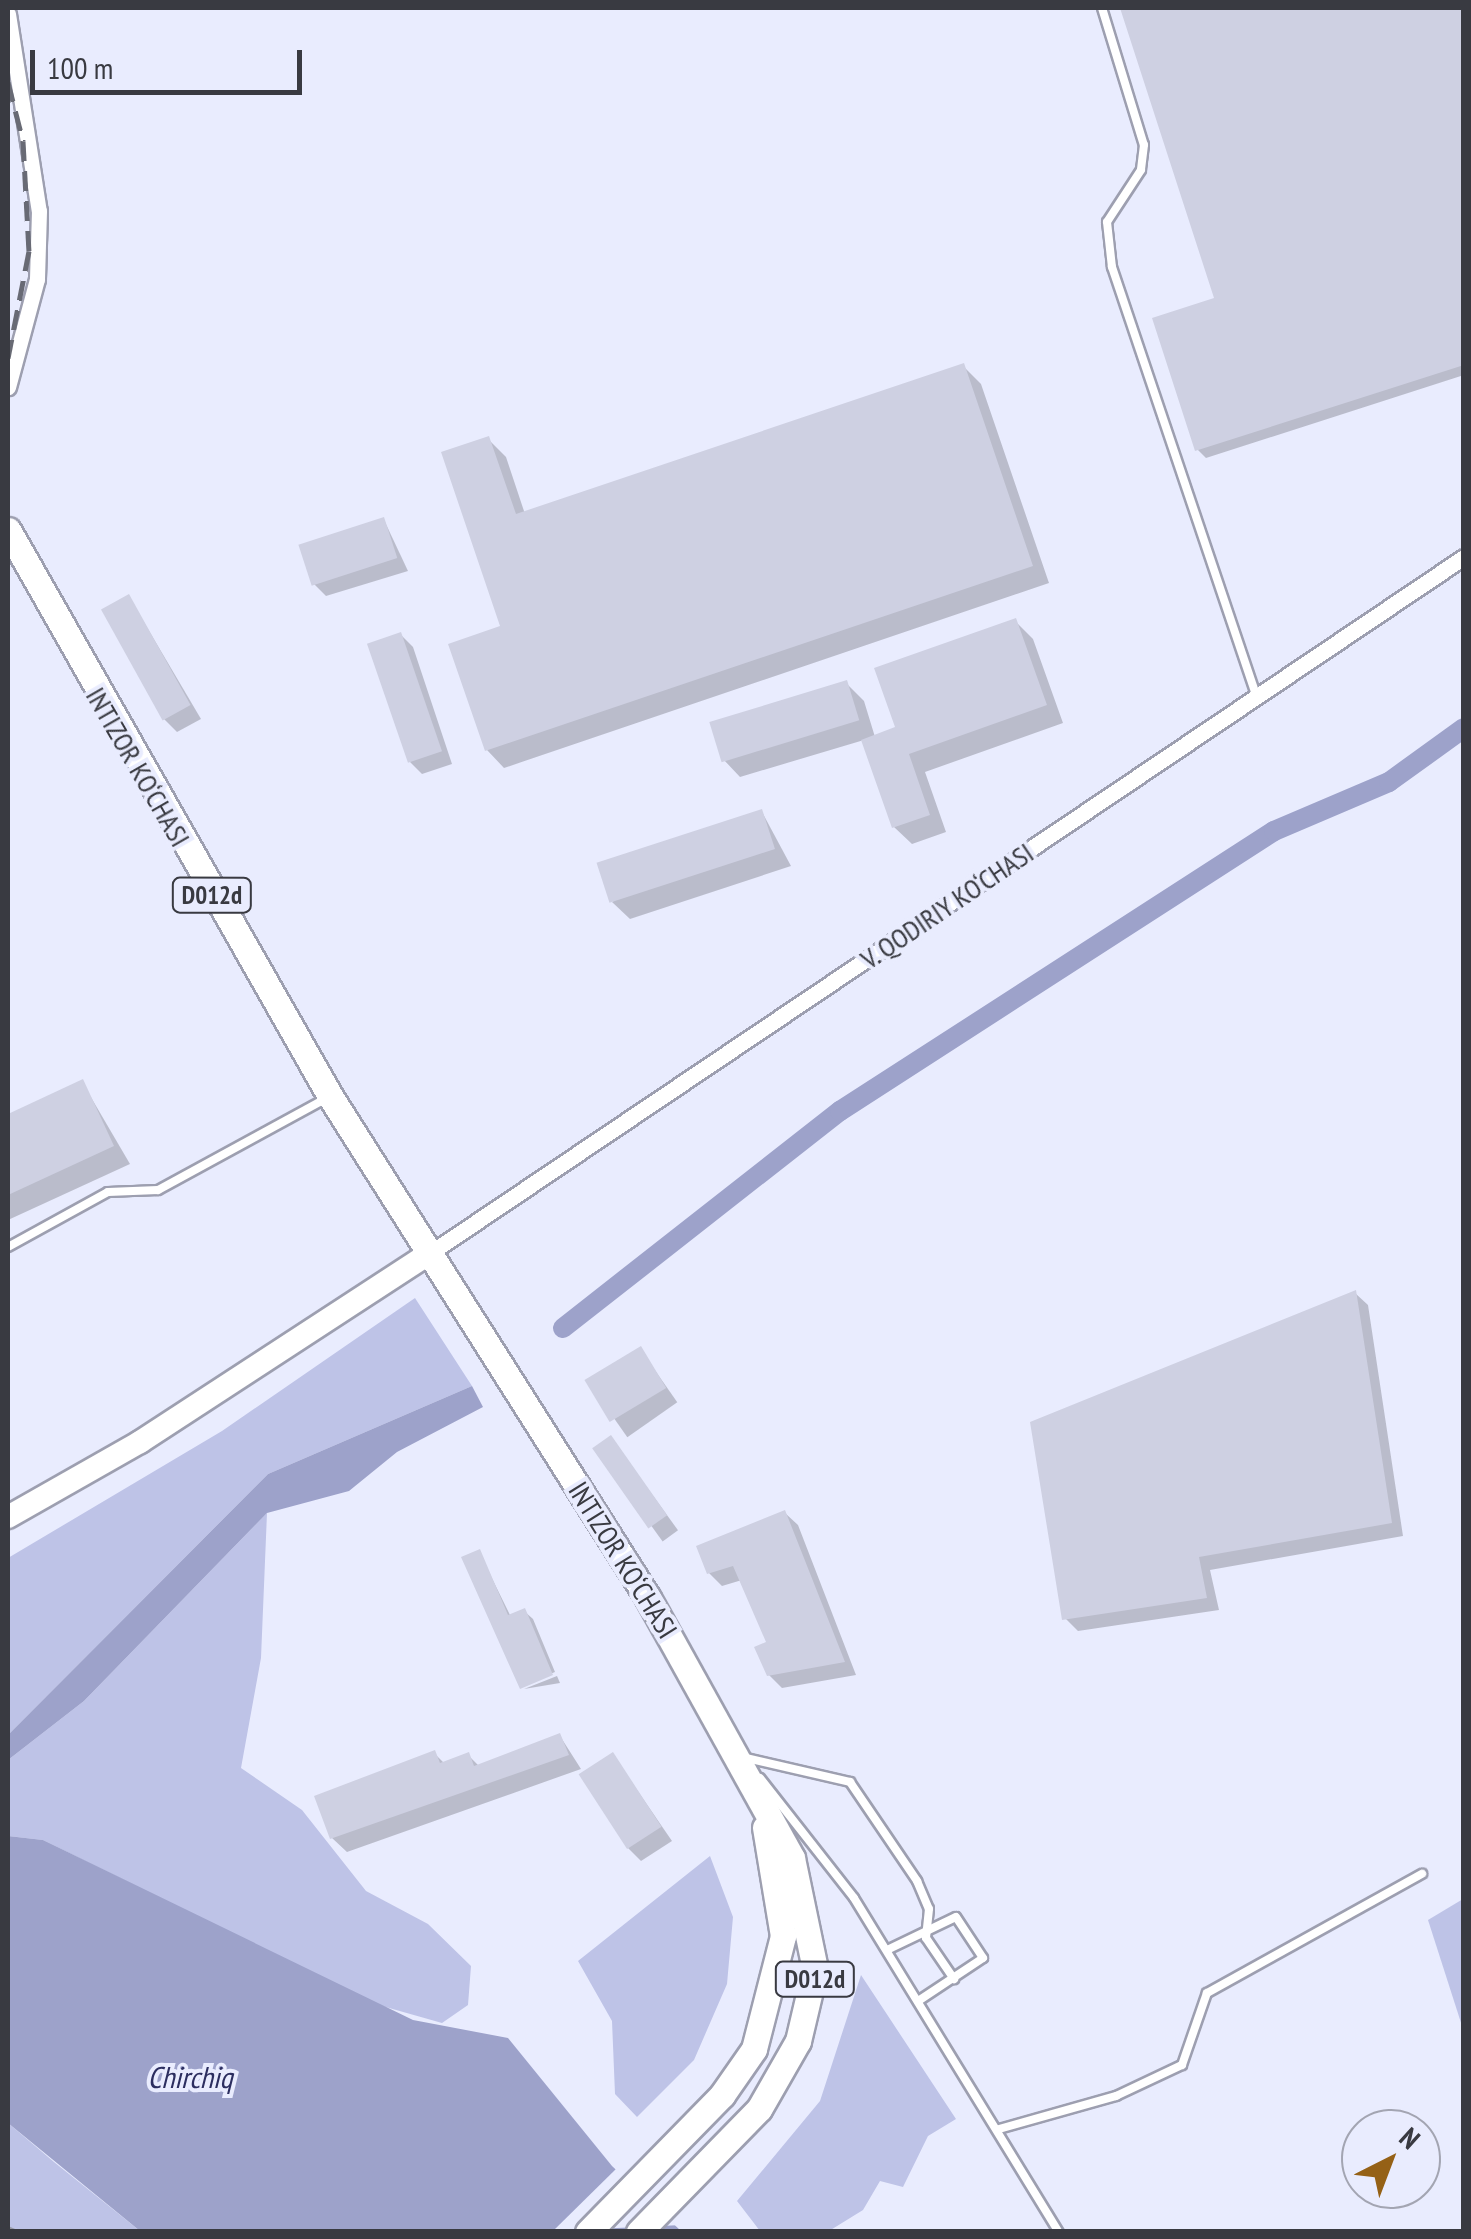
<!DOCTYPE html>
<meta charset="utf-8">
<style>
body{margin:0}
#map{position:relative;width:1471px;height:2239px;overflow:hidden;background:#e9ecfe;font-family:"PT Sans Narrow",sans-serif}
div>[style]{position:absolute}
.green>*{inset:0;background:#bec3e7}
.water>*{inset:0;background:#9da2ca}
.pier>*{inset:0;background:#e9ecfe}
.shadow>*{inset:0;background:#0003;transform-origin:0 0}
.canal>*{height:20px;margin:-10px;padding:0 10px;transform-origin:10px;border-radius:10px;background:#9da2ca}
.building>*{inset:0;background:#ced0e2;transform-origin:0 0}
.path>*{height:4px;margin-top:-2px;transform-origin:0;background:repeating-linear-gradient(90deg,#9799a6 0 10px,transparent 0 15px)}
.roads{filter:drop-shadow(2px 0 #9d9fb0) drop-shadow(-2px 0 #9d9fb0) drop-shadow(0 2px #9d9fb0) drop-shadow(0 -2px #9d9fb0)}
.lane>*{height:8px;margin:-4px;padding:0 4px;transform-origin:4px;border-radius:4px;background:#fff}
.street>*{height:15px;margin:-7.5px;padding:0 7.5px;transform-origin:7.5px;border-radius:7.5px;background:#fff}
.secondary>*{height:22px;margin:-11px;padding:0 11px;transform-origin:11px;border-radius:11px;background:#fff}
.primary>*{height:25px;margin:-12.5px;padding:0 12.5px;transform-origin:12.5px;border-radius:12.5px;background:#fff}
.rail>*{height:5px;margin-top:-2.5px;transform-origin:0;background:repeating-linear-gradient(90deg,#686a74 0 20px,transparent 0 30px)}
span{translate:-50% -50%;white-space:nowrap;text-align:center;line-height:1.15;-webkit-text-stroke:8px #e9ecfe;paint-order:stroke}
.shield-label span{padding:2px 8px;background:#e9ecfe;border:2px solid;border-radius:8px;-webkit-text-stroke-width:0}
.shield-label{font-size:25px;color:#393a41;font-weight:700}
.street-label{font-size:28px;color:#393a41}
.water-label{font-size:30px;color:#2c2e60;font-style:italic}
.frame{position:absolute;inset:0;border:10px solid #393a41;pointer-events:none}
.north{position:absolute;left:1341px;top:2109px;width:100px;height:100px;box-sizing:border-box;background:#e9ecfe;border:2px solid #a3a5b2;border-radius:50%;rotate:42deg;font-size:28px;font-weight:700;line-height:40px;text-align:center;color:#393a41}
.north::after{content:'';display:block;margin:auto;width:35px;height:45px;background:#956116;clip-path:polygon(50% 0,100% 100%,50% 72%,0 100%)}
.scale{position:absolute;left:30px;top:50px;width:272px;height:45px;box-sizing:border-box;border:5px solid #393a41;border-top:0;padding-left:12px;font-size:30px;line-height:35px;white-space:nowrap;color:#393a41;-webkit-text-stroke:8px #e9ecfe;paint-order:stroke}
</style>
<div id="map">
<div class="green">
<i style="clip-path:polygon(415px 1298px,472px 1386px,268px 1474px,8px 1735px,8px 1558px,222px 1431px)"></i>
<i style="clip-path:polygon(267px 1513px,261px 1658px,241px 1768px,302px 1810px,366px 1891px,428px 1924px,471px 1966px,468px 2005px,442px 2023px,375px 2004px,43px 1840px,8px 1836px,8px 1760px,84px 1701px)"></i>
<i style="clip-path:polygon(710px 1856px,733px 1917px,727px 1984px,694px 2060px,637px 2117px,615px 2094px,612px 2021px,578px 1961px)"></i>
<i style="clip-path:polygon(1463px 1899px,1463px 2029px,1428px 1920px)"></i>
<i style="clip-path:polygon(861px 1975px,956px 2119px,928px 2136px,903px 2187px,880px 2181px,863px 2210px,829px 2231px,760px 2231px,737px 2201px,820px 2101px)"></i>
<i style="clip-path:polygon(8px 2123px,54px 2162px,140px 2231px,8px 2231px)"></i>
</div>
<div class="water">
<i style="clip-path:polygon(472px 1386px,483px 1407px,397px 1452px,349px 1491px,267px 1513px,84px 1701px,8px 1760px,8px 1735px,268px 1474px)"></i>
<i style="clip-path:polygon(8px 1836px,43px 1840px,413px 2020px,508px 2038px,612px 2166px,681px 2231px,140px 2231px,8px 2123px)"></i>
</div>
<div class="pier">
<i style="clip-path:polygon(619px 2166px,682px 2225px,553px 2231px)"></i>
</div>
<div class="shadow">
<i style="clip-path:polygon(1122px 8px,1464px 8px,1464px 375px,1206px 458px,1197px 449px,1217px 300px)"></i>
<i style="clip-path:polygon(963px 366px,981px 384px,1049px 583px,504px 768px,487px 750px,504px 628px,488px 439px,506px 457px,525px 514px)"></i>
<i style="clip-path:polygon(384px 520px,408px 571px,326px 596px,313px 583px)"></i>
<i style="clip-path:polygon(129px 597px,201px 719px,177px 732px,164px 719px)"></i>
<i style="clip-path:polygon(1015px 621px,1033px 639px,1063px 723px,925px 772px,946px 832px,912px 844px,894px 827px,864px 740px,740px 777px,723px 759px,846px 683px,864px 701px,875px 737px,898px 729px)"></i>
<i style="clip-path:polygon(400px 634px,413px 647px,452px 764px,422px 774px,409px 761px)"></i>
<i style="clip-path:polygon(762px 812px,791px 866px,630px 919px,612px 902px)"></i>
<i style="clip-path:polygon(82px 1082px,130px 1164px,8px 1220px,8px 1117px)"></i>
<i style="clip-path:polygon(1355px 1293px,1368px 1305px,1403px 1536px,1210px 1570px,1219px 1610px,1078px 1631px,1065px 1618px)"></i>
<i style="left:640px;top:1349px;width:65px;height:61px;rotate:55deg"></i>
<i style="left:611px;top:1438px;width:114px;height:19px;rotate:54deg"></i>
<i style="clip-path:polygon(785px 1513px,798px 1525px,856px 1675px,782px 1688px,769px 1675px,770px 1644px,742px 1580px,722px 1586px,709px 1573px)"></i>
<i style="clip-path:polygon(479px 1552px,511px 1617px,524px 1611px,533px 1619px,555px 1672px,522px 1685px)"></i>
<i style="clip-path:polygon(557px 1676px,560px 1683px,524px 1689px)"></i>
<i style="clip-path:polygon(560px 1736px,581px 1769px,347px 1852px,332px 1838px,434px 1753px,445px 1764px,468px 1755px,479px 1766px)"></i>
<i style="clip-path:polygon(613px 1755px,672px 1841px,641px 1861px,628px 1848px)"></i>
</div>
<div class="canal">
<i style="left:563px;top:1328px;width:352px;rotate:-38.1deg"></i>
<i style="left:840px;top:1111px;width:516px;rotate:-32.83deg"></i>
<i style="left:1274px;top:831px;width:125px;rotate:-23.1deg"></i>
<i style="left:1389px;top:782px;width:92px;rotate:-35.8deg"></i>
</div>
<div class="building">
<i style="clip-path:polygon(1120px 8px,1464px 8px,1464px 365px,1195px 451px,1152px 318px,1214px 298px)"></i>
<i style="clip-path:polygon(964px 363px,1033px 566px,485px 751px,448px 644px,500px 626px,441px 452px,489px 436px,516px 514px)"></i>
<i style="left:384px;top:517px;width:43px;height:90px;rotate:72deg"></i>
<i style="left:129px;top:594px;width:127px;height:32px;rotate:61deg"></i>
<i style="clip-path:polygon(1016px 618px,1047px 705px,909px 754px,930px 815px,892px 828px,861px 740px,895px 727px,874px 668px)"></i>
<i style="left:401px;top:632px;width:126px;height:36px;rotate:71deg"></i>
<i style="left:847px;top:680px;width:42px;height:144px;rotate:73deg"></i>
<i style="left:762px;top:809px;width:42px;height:174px;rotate:72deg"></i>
<i style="clip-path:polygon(83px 1079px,114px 1146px,8px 1195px,8px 1114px)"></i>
<i style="clip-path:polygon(1356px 1290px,1392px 1523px,1199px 1557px,1207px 1598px,1062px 1620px,1030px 1422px)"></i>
<i style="left:641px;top:1346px;width:49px;height:66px;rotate:59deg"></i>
<i style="left:611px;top:1435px;width:98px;height:23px;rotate:55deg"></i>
<i style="clip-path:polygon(785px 1510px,845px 1662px,767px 1676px,754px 1647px,766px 1642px,733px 1566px,707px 1574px,696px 1546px)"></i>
<i style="clip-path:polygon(480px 1549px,508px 1615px,525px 1608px,553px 1675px,520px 1689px,461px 1557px)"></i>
<i style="clip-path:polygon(560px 1733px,569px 1755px,330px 1839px,314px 1796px,435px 1750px,440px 1763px,469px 1752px,474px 1766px)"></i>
<i style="left:613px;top:1752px;width:89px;height:41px;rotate:57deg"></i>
</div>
<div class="path">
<i style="left:8px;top:2228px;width:10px;rotate:24deg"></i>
</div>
<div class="roads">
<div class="lane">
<i style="left:1102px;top:8px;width:143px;rotate:73deg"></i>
<i style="left:1144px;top:145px;width:25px;rotate:97deg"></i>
<i style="left:1141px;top:170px;width:62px;rotate:123.2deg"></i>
<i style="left:1107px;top:222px;width:45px;rotate:83.7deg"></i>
<i style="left:1112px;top:267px;width:449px;rotate:71.4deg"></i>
<i style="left:8px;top:1247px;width:114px;rotate:-28.8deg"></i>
<i style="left:108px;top:1192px;width:50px;rotate:-2.3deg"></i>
<i style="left:158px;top:1190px;width:192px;rotate:-28.6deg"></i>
<i style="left:742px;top:1757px;width:111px;rotate:13deg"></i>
<i style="left:850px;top:1782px;width:120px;rotate:55.9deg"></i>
<i style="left:917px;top:1881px;width:30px;rotate:67deg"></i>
<i style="left:929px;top:1909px;width:29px;rotate:96deg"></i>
<i style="left:926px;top:1938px;width:50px;rotate:55.7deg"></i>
<i style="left:760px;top:1778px;width:152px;rotate:51.9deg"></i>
<i style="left:854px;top:1898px;width:392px;rotate:58.5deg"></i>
<i style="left:887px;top:1950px;width:76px;rotate:-25.6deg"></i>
<i style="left:956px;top:1917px;width:49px;rotate:56.6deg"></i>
<i style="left:983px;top:1958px;width:78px;rotate:146.5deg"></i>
<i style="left:999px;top:2129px;width:122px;rotate:-15.8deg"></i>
<i style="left:1116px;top:2096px;width:73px;rotate:-25.2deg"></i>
<i style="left:1182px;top:2065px;width:76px;rotate:-70.9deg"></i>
<i style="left:1207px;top:1993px;width:246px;rotate:-29deg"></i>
</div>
<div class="street">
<i style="left:8px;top:14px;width:199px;rotate:81.1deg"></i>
<i style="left:39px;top:211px;width:68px;rotate:91.7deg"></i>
<i style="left:37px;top:279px;width:112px;rotate:105deg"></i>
<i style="left:430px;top:1253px;width:1246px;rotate:-33.95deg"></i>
</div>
<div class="secondary">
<i style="left:8px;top:1517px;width:152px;rotate:-29.6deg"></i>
<i style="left:140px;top:1442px;width:346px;rotate:-33.1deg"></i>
</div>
<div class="primary">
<i style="left:8px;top:530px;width:651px;rotate:60.36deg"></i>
<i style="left:330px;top:1096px;width:594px;rotate:57.65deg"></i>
<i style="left:648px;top:1598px;width:297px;rotate:61deg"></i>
<i style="left:792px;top:1858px;width:113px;rotate:78.3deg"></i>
<i style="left:815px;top:1969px;width:74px;rotate:103.3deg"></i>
<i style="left:798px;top:2041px;width:78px;rotate:119.8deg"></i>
<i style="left:759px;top:2109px;width:172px;rotate:134.3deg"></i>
<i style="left:588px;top:2232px;width:192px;rotate:-45.6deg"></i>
<i style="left:722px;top:2095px;width:56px;rotate:-55.2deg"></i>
<i style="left:754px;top:2049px;width:117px;rotate:-75.6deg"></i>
<i style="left:783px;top:1936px;width:110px;rotate:-99.4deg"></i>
</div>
</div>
<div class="rail">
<i style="left:8px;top:82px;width:61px;rotate:75.7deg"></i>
<i style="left:23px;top:141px;width:110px;rotate:86.9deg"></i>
<i style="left:29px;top:251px;width:109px;rotate:101.1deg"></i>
</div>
<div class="shield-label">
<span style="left:212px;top:895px">D012d</span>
<span style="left:815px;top:1979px">D012d</span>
</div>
<div class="street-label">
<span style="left:138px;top:767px;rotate:60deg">INTIZOR KO‘CHASI</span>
<span style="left:947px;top:906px;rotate:-34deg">V. QODIRIY KO‘CHASI</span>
<span style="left:623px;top:1560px;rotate:58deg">INTIZOR KO‘CHASI</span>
</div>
<div class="water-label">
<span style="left:190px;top:2077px">Chirchiq</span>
</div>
<div class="frame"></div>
<div class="north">N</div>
<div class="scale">100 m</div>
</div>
